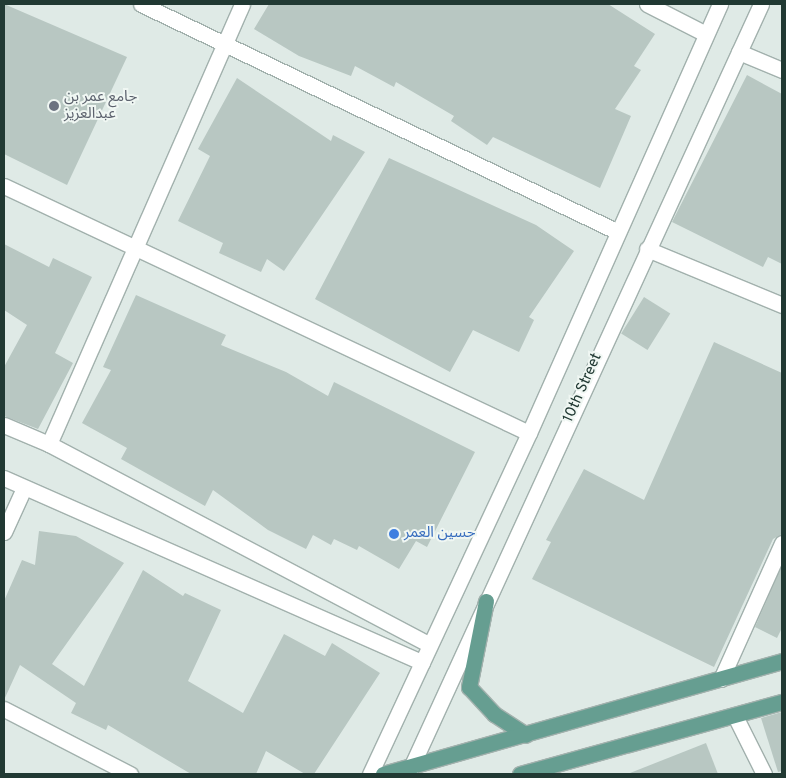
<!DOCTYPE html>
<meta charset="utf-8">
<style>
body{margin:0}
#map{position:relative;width:786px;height:778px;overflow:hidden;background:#dfeae6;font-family:Overpass,"Noto Sans Arabic",sans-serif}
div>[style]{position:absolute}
.building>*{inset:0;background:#b8c7c2;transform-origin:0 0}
.roads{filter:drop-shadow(1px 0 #a2b1ad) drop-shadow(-1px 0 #a2b1ad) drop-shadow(0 1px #a2b1ad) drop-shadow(0 -1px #a2b1ad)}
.minor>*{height:15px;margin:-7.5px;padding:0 7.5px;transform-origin:7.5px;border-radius:7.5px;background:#fff}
.major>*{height:15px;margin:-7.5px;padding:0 7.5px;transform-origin:7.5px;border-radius:7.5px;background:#669e91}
.dots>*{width:14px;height:14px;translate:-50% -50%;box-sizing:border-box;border:2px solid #f0f7f3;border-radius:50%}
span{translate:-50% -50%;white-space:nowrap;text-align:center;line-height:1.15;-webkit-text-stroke:4px #f0f7f3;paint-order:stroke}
.worship-label{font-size:15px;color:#5b616d}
.left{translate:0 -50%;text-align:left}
.street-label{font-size:15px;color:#213933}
.shop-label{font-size:15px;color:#366cbe}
.frame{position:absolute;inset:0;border:5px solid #213933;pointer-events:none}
</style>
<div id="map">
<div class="building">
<i style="clip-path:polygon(4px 4px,127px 57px,67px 185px,4px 154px)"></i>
<i style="clip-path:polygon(269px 4px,608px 4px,655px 34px,634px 66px,641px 70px,615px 109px,631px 116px,600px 188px,493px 137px,487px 145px,451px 121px,454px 116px,396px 82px,394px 87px,355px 66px,351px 76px,299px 56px,254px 29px)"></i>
<i style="clip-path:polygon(747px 75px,782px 94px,782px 264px,768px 257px,763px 267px,672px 222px)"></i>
<i style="clip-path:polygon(237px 78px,331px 141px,333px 135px,365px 152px,284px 271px,267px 259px,261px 272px,219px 253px,223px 243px,178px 221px,210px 156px,198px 149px)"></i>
<i style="clip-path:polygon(389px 158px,536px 225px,574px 251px,529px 317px,534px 320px,519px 352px,473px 330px,450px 372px,315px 299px)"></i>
<i style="clip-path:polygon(4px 244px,49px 267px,53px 258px,92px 277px,55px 353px,73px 363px,38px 429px,4px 416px,4px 367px,27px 325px,4px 310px)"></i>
<i style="clip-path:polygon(136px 295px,226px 335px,221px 345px,286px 372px,328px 396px,334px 382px,475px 452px,427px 547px,416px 541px,399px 569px,359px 546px,357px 550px,334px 539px,331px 545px,313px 535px,306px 549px,268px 530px,213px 490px,205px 506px,121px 459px,127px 448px,82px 423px,111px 370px,103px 367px)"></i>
<i style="left:644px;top:297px;width:31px;height:43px;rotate:32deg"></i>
<i style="clip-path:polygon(714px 342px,782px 373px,782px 534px,773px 539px,714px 667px,532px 579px,551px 542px,546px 540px,584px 469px,644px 500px)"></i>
<i style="clip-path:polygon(39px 531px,76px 536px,124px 563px,52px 664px,84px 686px,143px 570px,183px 596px,185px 593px,221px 610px,188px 681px,243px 713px,284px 634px,325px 656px,332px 643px,380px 673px,314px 774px,305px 774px,266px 751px,256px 774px,191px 774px,108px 725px,106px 730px,71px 713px,76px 703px,20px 665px,4px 700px,4px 601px,22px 560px,35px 565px)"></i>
<i style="clip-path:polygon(782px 565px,782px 628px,777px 638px,755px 627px)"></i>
<i style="clip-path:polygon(782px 712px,782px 771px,778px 772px,761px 718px)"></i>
<i style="clip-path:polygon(706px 743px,718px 774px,630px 774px,630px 773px)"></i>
</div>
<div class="roads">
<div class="minor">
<i style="left:141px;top:4px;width:526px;rotate:25.54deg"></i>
<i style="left:647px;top:4px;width:66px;rotate:27deg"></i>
<i style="left:739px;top:52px;width:47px;rotate:22.7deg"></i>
<i style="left:4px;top:186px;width:580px;rotate:25.2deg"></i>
<i style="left:647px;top:249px;width:146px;rotate:22.5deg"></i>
<i style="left:4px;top:425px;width:49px;rotate:22.9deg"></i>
<i style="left:49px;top:444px;width:429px;rotate:27.8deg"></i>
<i style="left:49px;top:444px;width:480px;rotate:-66.3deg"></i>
<i style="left:4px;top:478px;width:457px;rotate:23.8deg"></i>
<i style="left:4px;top:532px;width:48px;rotate:-65.6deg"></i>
<i style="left:721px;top:679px;width:149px;rotate:-65.8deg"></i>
<i style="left:4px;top:709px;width:142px;rotate:27.3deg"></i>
<i style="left:736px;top:718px;width:63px;rotate:63.4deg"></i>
<i style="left:370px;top:774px;width:376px;rotate:-65deg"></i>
<i style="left:529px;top:433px;width:470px;rotate:-66deg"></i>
<i style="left:408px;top:774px;width:847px;rotate:-65.37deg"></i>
</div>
<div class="major">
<i style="left:486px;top:601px;width:88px;rotate:101.2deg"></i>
<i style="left:469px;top:687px;width:37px;rotate:47deg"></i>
<i style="left:494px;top:714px;width:38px;rotate:33deg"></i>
<i style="left:383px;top:774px;width:415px;rotate:-15.8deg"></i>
<i style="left:520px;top:774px;width:272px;rotate:-15.4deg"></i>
</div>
</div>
<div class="dots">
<i style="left:54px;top:106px;background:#6b7280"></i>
<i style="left:394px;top:534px;background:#3f7fe0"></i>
</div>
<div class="worship-label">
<span class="left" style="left:64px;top:106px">جامع عمر بن<br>عبدالعزيز</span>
</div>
<div class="street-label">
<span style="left:583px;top:388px;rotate:-66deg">10th Street</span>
</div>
<div class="shop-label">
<span class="left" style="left:404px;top:534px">حسين العمر</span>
</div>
<div class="frame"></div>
</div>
